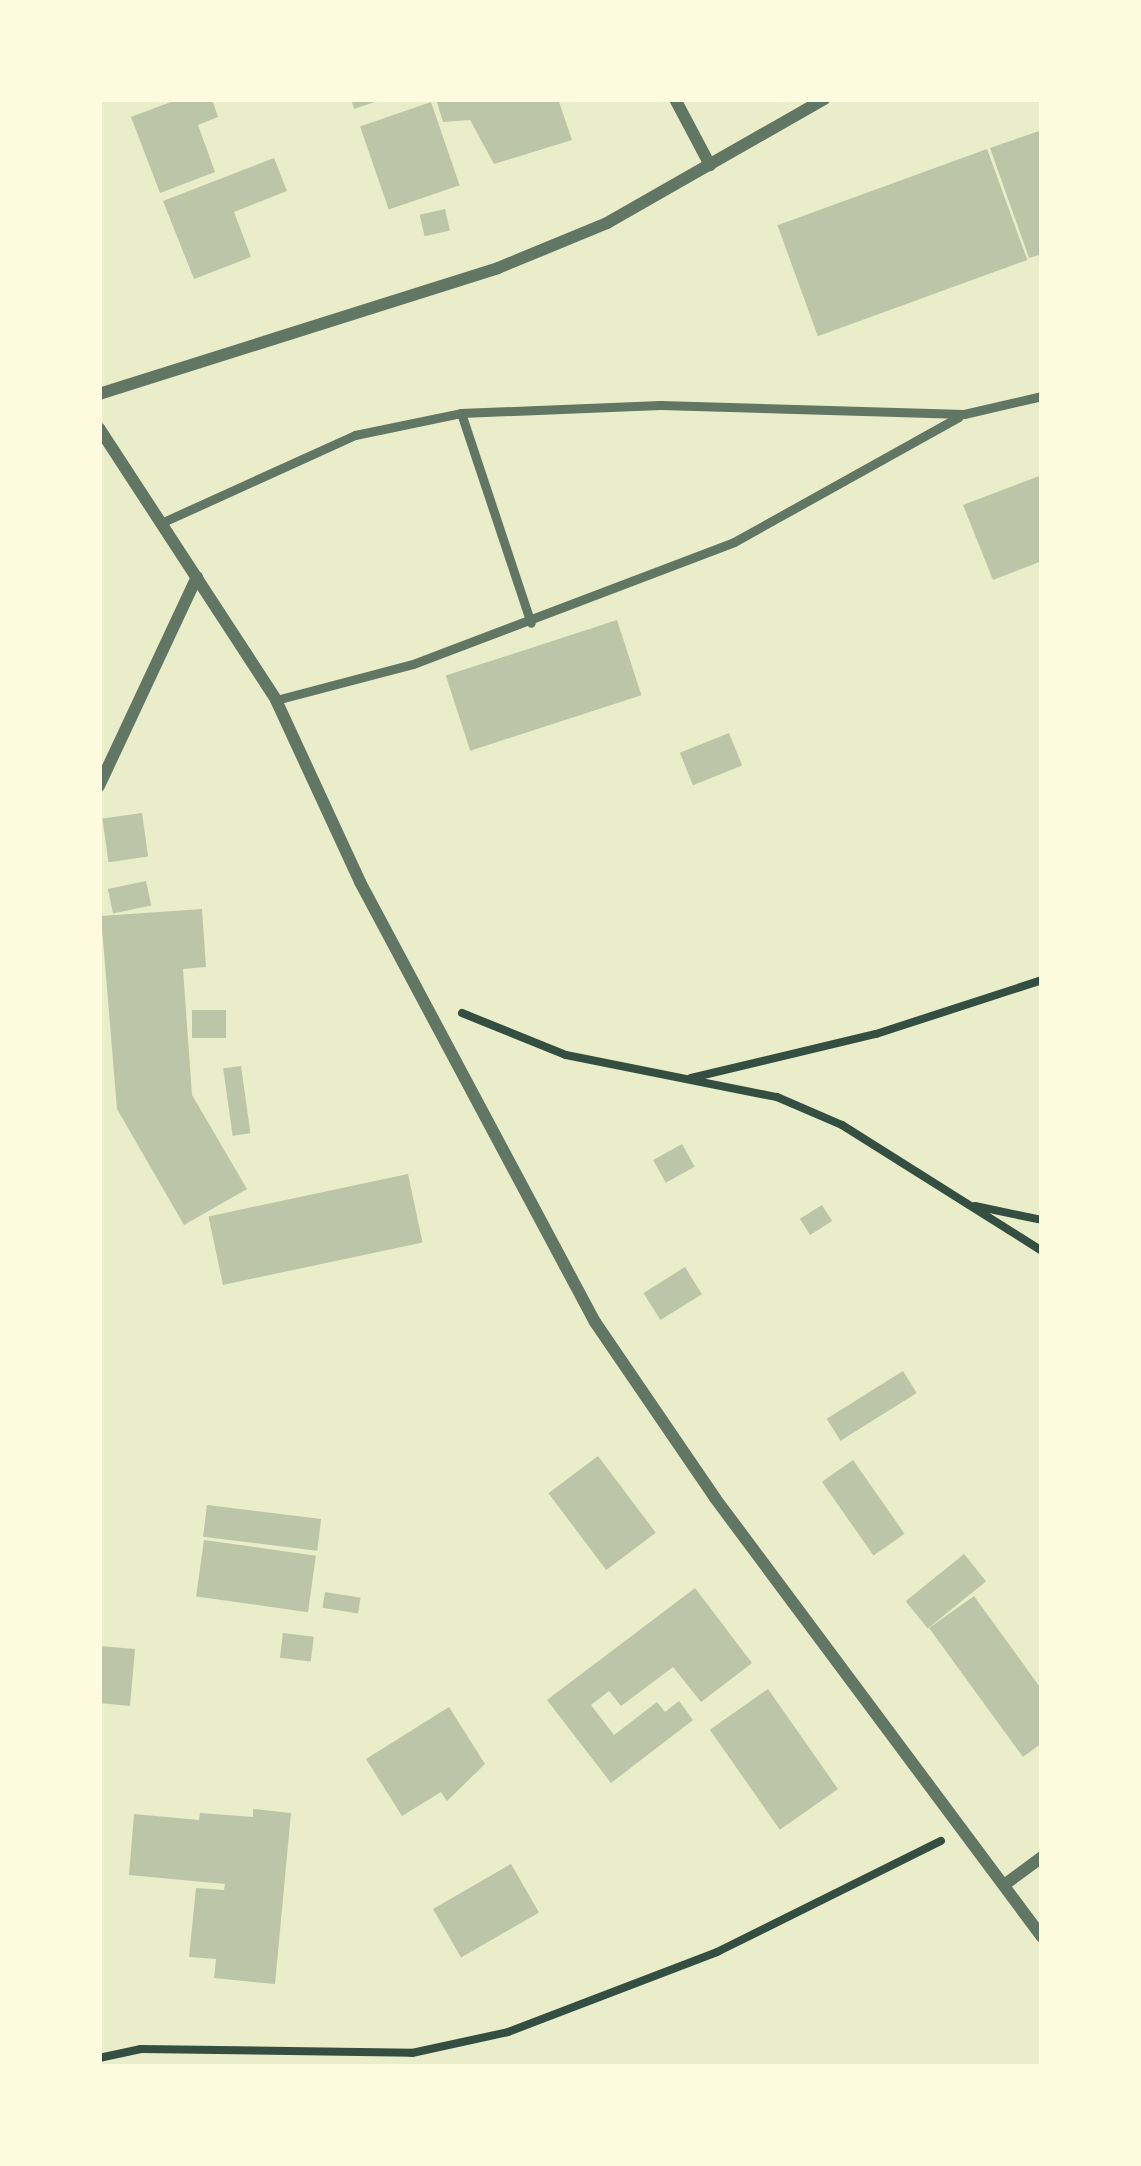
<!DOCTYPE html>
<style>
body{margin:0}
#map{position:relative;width:1141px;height:2166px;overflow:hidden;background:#e9edc9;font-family:Rubik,sans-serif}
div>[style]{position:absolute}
.building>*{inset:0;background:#bcc5a7;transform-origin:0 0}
.path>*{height:8px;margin:-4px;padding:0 4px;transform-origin:4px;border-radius:4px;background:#344e41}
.service>*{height:9px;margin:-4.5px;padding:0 4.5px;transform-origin:4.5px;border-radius:4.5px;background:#617663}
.minor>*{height:12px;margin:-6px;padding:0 6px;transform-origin:6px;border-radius:6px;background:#617663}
span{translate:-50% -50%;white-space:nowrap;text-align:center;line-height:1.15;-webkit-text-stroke:12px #fefae0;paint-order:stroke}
.frame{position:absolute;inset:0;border:102px solid #fefae0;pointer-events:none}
</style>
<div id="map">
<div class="building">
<i style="clip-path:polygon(179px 99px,212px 99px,218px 117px,198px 125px,215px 172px,160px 193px,131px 117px)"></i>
<i style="clip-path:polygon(351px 99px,381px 99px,381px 100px,354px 109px)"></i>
<i style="clip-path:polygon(436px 99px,558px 99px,572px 140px,494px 164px,470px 120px,443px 122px)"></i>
<i style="left:431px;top:102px;width:88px;height:75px;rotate:71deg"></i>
<i style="clip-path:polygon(1042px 130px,1042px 254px,1029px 258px,990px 148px)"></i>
<i style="left:987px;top:149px;width:118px;height:223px;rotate:70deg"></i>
<i style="clip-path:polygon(274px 158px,287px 191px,234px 212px,251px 257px,194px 279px,163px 201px)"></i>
<i style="left:445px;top:209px;width:22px;height:26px;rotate:77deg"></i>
<i style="clip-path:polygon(1042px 475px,1042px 561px,993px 580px,963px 505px)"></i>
<i style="left:617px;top:620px;width:79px;height:180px;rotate:72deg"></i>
<i style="left:729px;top:733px;width:35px;height:53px;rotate:68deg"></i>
<i style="left:142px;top:813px;width:44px;height:40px;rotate:82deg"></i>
<i style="left:146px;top:881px;width:25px;height:39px;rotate:78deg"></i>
<i style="clip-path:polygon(202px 909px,206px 967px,183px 969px,192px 1095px,247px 1189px,184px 1225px,117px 1109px,101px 916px)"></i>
<i style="left:192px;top:1010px;width:34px;height:28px"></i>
<i style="left:241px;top:1066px;width:68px;height:18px;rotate:82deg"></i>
<i style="left:682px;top:1144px;width:26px;height:33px;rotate:61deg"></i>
<i style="left:408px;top:1174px;width:70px;height:204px;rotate:78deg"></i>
<i style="left:822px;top:1205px;width:19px;height:26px;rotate:58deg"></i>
<i style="left:685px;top:1267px;width:32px;height:49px;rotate:58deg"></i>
<i style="left:903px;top:1371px;width:26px;height:90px;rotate:58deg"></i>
<i style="left:598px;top:1456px;width:96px;height:62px;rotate:53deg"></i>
<i style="left:853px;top:1460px;width:90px;height:38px;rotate:55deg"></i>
<i style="left:207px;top:1505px;width:115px;height:32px;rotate:7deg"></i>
<i style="left:204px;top:1540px;width:113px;height:57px;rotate:8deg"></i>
<i style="left:964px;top:1554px;width:35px;height:75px;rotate:51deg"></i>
<i style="clip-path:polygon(695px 1588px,752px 1663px,701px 1702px,673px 1667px,621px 1706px,609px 1691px,591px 1705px,614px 1735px,657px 1702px,665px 1712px,679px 1701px,693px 1720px,611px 1783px,547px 1700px)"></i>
<i style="left:325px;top:1592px;width:36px;height:16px;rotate:9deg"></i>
<i style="clip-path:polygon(974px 1596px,1042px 1690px,1042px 1743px,1023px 1757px,929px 1628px)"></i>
<i style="left:283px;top:1633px;width:31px;height:25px;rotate:7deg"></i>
<i style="clip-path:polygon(99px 1646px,135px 1649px,130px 1706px,99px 1703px)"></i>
<i style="left:768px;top:1689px;width:122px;height:71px;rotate:55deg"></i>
<i style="clip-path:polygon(449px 1707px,485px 1764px,447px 1801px,441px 1792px,402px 1816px,366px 1759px)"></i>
<i style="clip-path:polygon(253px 1809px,291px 1813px,275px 1984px,214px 1978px,216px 1959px,189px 1957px,196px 1888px,224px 1890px,225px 1884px,129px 1875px,134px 1814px,199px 1820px,200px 1813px,253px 1817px)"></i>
<i style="left:511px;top:1864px;width:56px;height:90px;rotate:60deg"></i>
</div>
<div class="path">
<i style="left:462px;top:1013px;width:112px;rotate:22deg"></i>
<i style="left:566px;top:1055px;width:215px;rotate:11.3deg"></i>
<i style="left:777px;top:1097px;width:71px;rotate:23.3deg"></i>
<i style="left:842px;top:1125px;width:236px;rotate:32.2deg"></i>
<i style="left:691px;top:1078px;width:190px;rotate:-13.4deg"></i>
<i style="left:876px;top:1034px;width:175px;rotate:-18deg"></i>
<i style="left:975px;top:1206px;width:68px;rotate:11.8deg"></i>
<i style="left:99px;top:2058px;width:43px;rotate:-12.1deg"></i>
<i style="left:141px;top:2049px;width:271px;rotate:0.8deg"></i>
<i style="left:412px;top:2053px;width:98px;rotate:-12.3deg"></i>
<i style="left:508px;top:2032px;width:224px;rotate:-20.9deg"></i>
<i style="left:717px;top:1952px;width:250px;rotate:-26.4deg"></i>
</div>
<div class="service">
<i style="left:461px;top:413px;width:221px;rotate:71.6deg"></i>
<i style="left:161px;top:523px;width:213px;rotate:-24.4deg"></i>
<i style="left:355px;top:435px;width:108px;rotate:-11.7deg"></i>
<i style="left:461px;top:413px;width:199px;rotate:-2.3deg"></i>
<i style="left:660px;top:405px;width:304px;rotate:1.7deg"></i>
<i style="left:964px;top:414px;width:80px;rotate:-13deg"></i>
<i style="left:276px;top:700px;width:142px;rotate:-14.7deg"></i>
<i style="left:413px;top:664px;width:343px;rotate:-20.8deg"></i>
<i style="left:734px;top:542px;width:257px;rotate:-29.1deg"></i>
</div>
<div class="minor">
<i style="left:675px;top:99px;width:75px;rotate:62.1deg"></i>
<i style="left:99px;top:394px;width:418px;rotate:-17.5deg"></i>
<i style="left:498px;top:268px;width:118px;rotate:-22.4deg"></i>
<i style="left:607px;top:223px;width:250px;rotate:-29.7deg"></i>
<i style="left:99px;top:428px;width:325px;rotate:56.9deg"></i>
<i style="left:276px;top:700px;width:200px;rotate:65.2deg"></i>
<i style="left:360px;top:882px;width:499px;rotate:61.9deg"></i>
<i style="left:595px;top:1322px;width:213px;rotate:55.7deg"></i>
<i style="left:715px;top:1498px;width:547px;rotate:53.32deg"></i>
<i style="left:99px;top:786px;width:231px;rotate:-64.9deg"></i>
<i style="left:1004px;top:1885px;width:47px;rotate:-36.4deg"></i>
</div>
<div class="frame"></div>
</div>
